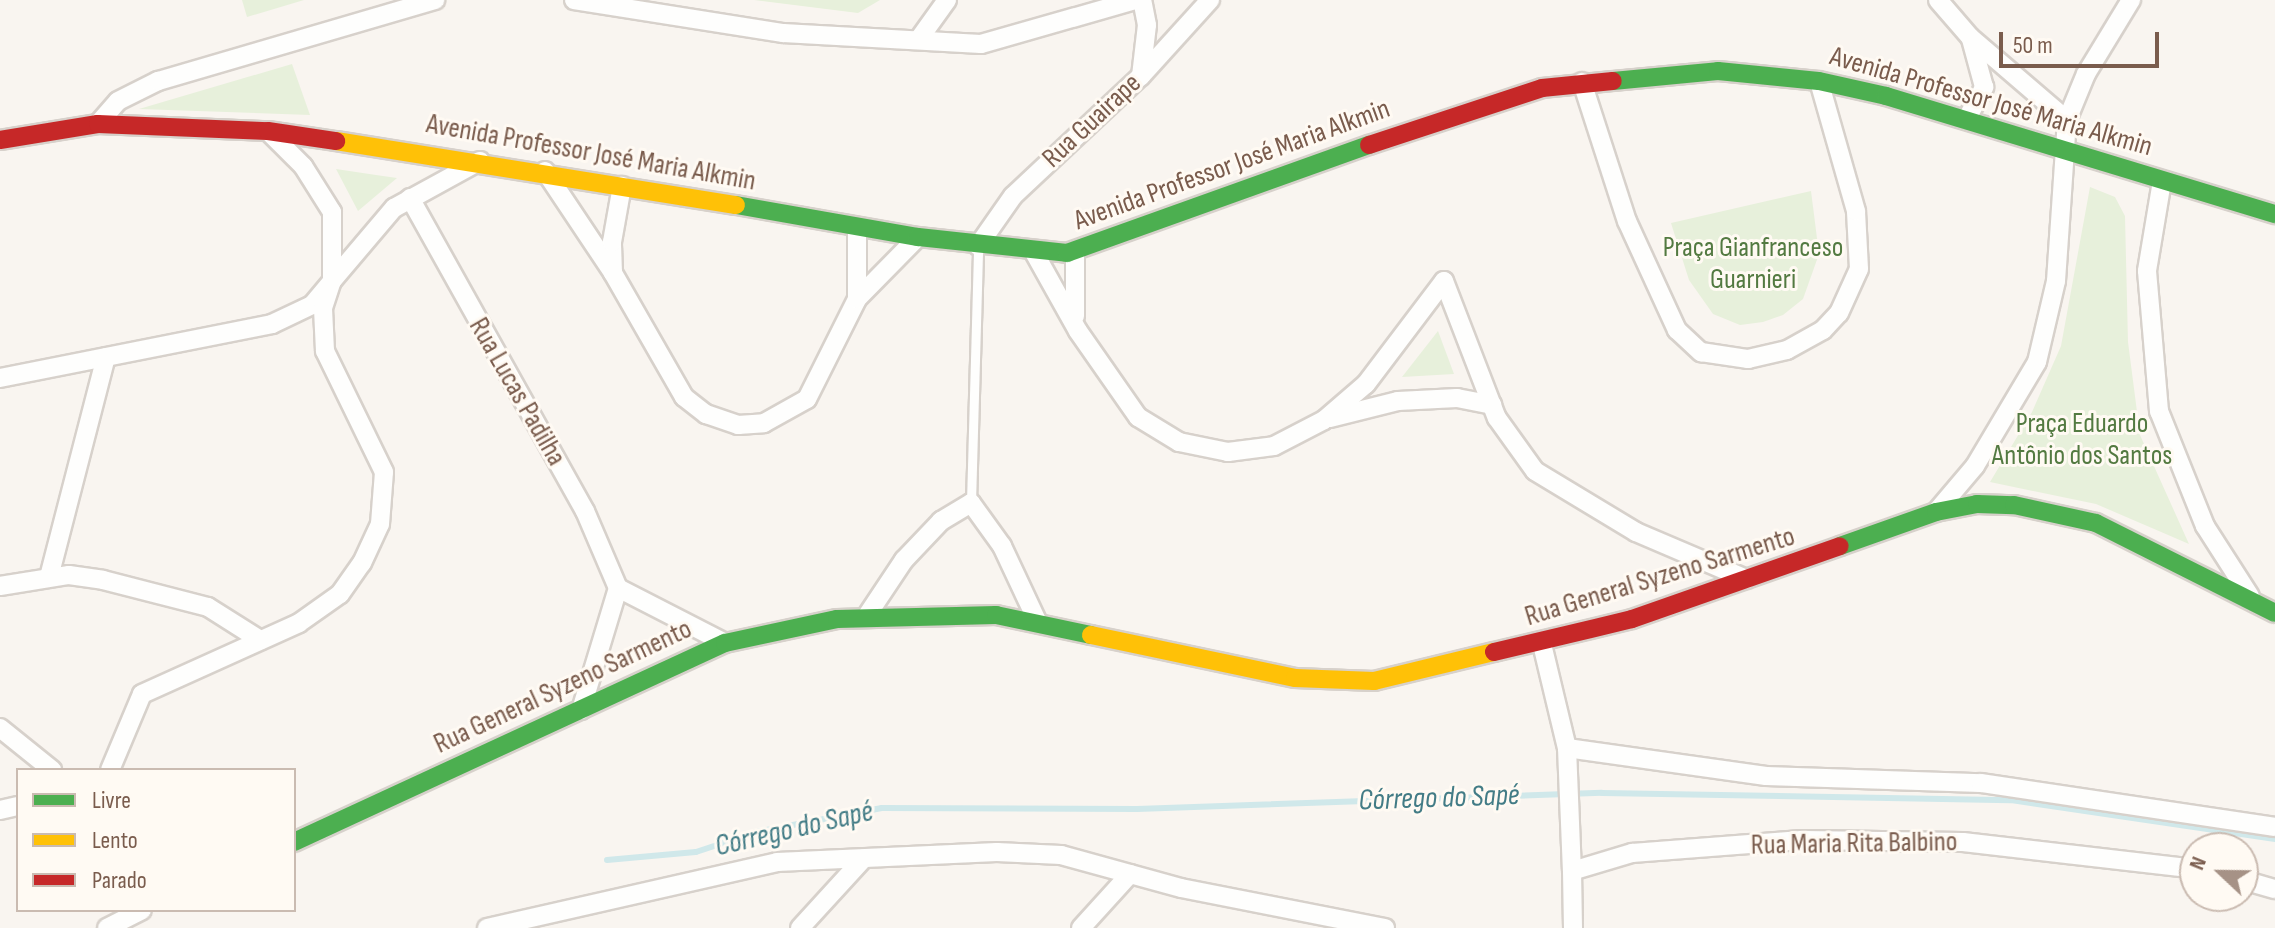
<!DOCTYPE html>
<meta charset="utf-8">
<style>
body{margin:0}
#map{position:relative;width:2275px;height:928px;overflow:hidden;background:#f9f5f0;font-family:"Sofia Sans Condensed",sans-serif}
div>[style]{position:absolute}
.green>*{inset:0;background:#e7f0db}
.stream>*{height:6px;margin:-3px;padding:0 3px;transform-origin:3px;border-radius:3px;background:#d0e8ea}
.roads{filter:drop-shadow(2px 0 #d7d1cb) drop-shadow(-2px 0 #d7d1cb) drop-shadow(0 2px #d7d1cb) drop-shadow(0 -2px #d7d1cb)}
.lane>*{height:9px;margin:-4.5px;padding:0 4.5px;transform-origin:4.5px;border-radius:4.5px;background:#fefefd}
.street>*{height:18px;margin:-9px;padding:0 9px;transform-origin:9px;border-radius:9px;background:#fefefd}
.fast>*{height:18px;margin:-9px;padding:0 9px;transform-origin:9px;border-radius:9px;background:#4caf50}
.slow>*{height:18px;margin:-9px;padding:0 9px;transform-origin:9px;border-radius:9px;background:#ffc107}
.jam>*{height:18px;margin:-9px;padding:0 9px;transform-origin:9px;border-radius:9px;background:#c62828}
span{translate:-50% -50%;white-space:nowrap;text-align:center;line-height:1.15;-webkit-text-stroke:6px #fffaf3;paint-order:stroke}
.street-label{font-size:28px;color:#7a5c4d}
.park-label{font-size:28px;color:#537a41}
.water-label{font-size:30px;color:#437c86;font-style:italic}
.legend{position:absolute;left:16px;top:768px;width:280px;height:144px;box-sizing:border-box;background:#fffaf3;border:2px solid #cabbb1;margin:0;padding:10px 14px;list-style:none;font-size:24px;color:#7a5c4d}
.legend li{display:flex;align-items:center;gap:16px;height:40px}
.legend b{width:40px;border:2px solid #cabbb1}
.north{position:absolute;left:2179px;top:832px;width:80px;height:80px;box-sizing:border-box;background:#fffaf3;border:2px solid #cabbb1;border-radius:50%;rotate:292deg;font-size:22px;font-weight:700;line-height:32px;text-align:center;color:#7a5c4d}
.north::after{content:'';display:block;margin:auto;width:28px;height:36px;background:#a69286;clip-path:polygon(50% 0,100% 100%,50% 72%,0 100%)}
.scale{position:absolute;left:1999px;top:32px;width:160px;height:36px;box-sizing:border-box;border:4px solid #7a5c4d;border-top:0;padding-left:10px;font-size:24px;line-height:28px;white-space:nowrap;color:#7a5c4d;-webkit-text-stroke:6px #fffaf3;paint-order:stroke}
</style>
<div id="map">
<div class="green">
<i style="clip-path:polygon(242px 0,304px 0,247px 17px)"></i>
<i style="clip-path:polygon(754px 0,880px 0,858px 13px)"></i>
<i style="clip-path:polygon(292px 64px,310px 115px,139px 109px)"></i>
<i style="clip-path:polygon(336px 169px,376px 175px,397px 178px,358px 211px)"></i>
<i style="clip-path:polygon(2090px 187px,2115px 197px,2125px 216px,2128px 342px,2140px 435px,2189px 544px,2096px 504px,1990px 482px,2032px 412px,2061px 346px)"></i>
<i style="clip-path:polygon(1811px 191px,1819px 254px,1803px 299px,1783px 315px,1763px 322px,1740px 325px,1713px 314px,1689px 280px,1671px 223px)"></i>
<i style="clip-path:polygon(1438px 331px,1454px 374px,1402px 377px)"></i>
</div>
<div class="stream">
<i style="left:607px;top:860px;width:89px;rotate:-5.1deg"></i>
<i style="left:696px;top:852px;width:63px;rotate:-18.4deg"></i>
<i style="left:756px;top:832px;width:128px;rotate:-10.8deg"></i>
<i style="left:882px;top:808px;width:255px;rotate:0.2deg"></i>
<i style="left:1137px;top:809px;width:465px;rotate:-2deg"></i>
<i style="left:1602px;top:793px;width:409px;rotate:1deg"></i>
<i style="left:2011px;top:800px;width:267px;rotate:8.4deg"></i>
</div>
<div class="roads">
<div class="lane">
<i style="left:971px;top:503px;width:257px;rotate:-88.4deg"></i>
</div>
<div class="street">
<i style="left:574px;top:0;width:212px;rotate:9deg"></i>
<i style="left:783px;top:33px;width:198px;rotate:3.2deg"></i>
<i style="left:981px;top:44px;width:160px;rotate:-15.9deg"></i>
<i style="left:1938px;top:0;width:49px;rotate:49.1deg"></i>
<i style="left:1970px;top:37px;width:128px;rotate:40.6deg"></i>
<i style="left:919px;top:39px;width:48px;rotate:-54.3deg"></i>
<i style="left:1141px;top:76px;width:51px;rotate:-83.3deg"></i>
<i style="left:1147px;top:25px;width:25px;rotate:-101deg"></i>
<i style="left:1582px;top:82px;width:146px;rotate:72.1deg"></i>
<i style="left:1627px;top:221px;width:120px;rotate:65.4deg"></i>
<i style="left:1677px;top:330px;width:33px;rotate:43deg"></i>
<i style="left:1701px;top:352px;width:48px;rotate:8.5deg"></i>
<i style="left:1748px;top:359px;width:40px;rotate:-13deg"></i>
<i style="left:1787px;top:350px;width:41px;rotate:-29.1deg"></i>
<i style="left:1823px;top:330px;width:23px;rotate:-47deg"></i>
<i style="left:1839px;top:313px;width:48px;rotate:-65.6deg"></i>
<i style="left:1859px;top:269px;width:58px;rotate:-93deg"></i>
<i style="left:1856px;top:211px;width:135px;rotate:-105.9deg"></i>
<i style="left:1966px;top:120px;width:38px;rotate:-61deg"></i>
<i style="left:1984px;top:87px;width:50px;rotate:-105.2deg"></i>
<i style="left:98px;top:124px;width:30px;rotate:-49deg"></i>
<i style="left:118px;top:101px;width:45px;rotate:-26.6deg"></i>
<i style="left:158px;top:81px;width:289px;rotate:-16.3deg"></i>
<i style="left:545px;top:171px;width:123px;rotate:56.3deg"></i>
<i style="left:613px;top:273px;width:143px;rotate:60.2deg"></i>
<i style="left:684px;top:397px;width:28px;rotate:38deg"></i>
<i style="left:706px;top:414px;width:34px;rotate:19deg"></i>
<i style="left:738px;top:425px;width:26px;rotate:-4deg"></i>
<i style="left:764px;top:423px;width:49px;rotate:-29.2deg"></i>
<i style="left:807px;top:399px;width:112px;rotate:-63.4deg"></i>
<i style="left:857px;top:299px;width:87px;rotate:-45.5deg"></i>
<i style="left:2162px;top:181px;width:91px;rotate:99.5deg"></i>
<i style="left:2147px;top:271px;width:141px;rotate:85.1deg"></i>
<i style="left:2159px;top:411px;width:124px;rotate:68.2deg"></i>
<i style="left:2205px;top:526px;width:83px;rotate:57.3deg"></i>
<i style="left:410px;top:198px;width:359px;rotate:60.8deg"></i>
<i style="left:585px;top:511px;width:84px;rotate:66.8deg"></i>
<i style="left:618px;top:588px;width:120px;rotate:27.2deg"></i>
<i style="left:857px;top:227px;width:72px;rotate:90deg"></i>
<i style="left:978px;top:246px;width:61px;rotate:-55deg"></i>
<i style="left:1013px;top:196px;width:175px;rotate:-43.2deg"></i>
<i style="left:1141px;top:76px;width:103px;rotate:-47.8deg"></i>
<i style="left:1075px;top:252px;width:64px;rotate:90deg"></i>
<i style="left:1035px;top:254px;width:88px;rotate:60.8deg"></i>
<i style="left:1078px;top:331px;width:105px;rotate:55.1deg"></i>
<i style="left:1138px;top:417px;width:48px;rotate:31.4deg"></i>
<i style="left:1179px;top:442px;width:50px;rotate:11.5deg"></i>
<i style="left:1228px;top:452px;width:46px;rotate:-7.4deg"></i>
<i style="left:1274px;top:446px;width:56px;rotate:-27.5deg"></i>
<i style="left:1324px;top:420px;width:55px;rotate:-40.6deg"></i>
<i style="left:1366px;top:384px;width:129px;rotate:-52.9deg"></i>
<i style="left:1444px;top:281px;width:147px;rotate:68.9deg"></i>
<i style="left:1497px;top:418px;width:65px;rotate:54.4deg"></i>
<i style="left:1535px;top:471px;width:118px;rotate:31.1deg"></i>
<i style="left:1636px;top:532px;width:120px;rotate:23.1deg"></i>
<i style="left:613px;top:273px;width:31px;rotate:-92deg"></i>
<i style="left:612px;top:242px;width:57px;rotate:-79.9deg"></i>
<i style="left:0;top:378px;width:277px;rotate:-11.2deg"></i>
<i style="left:272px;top:324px;width:44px;rotate:-25.4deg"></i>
<i style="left:312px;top:305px;width:31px;rotate:-50deg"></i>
<i style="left:332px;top:281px;width:69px;rotate:-90deg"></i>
<i style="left:332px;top:212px;width:54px;rotate:-122.2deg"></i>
<i style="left:303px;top:166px;width:49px;rotate:-135deg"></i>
<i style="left:1330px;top:418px;width:70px;rotate:-14deg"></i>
<i style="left:1398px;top:401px;width:59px;rotate:-2.9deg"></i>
<i style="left:1457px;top:398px;width:36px;rotate:11deg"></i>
<i style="left:1936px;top:512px;width:60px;rotate:-49.7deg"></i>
<i style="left:1975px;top:466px;width:121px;rotate:-59.2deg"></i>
<i style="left:2037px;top:362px;width:83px;rotate:-76.8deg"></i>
<i style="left:2056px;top:281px;width:161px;rotate:-86.1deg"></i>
<i style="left:2067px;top:120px;width:50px;rotate:-67.6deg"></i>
<i style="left:2086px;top:74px;width:87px;rotate:-58.7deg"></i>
<i style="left:49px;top:577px;width:227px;rotate:-75.5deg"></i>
<i style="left:0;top:586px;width:70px;rotate:-9.1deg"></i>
<i style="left:69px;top:575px;width:34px;rotate:8deg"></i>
<i style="left:103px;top:580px;width:108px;rotate:14.4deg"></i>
<i style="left:208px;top:607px;width:62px;rotate:32.4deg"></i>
<i style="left:866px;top:617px;width:69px;rotate:-56.3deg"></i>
<i style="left:904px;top:560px;width:54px;rotate:-46.5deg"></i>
<i style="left:941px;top:521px;width:35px;rotate:-31deg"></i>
<i style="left:971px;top:503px;width:53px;rotate:54.2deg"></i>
<i style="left:1002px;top:546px;width:85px;rotate:64.9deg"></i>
<i style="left:1542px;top:644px;width:107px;rotate:76.5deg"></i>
<i style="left:1567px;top:748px;width:123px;rotate:87.7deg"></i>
<i style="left:581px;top:710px;width:127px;rotate:-73.1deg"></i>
<i style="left:0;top:728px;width:67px;rotate:38.9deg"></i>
<i style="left:1567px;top:748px;width:201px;rotate:8deg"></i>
<i style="left:1766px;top:776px;width:215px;rotate:1.9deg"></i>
<i style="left:1981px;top:783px;width:297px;rotate:8.5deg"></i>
<i style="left:110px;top:770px;width:82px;rotate:-67.2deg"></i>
<i style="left:142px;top:694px;width:172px;rotate:-24.3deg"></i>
<i style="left:299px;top:623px;width:50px;rotate:-35.3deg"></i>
<i style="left:340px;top:594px;width:38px;rotate:-55deg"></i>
<i style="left:362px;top:563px;width:43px;rotate:-65.2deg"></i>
<i style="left:380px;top:524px;width:52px;rotate:-85.6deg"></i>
<i style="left:384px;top:472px;width:135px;rotate:-116deg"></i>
<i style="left:325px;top:351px;width:43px;rotate:-92.7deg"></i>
<i style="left:323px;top:308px;width:28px;rotate:-72deg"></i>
<i style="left:332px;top:281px;width:96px;rotate:-49.7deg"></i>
<i style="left:394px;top:208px;width:98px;rotate:-28.7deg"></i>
<i style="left:0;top:810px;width:18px;rotate:-13deg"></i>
<i style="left:2243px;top:880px;width:33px;rotate:16deg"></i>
<i style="left:107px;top:928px;width:39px;rotate:-27deg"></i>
<i style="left:487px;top:928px;width:297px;rotate:-12.8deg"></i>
<i style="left:777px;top:862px;width:220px;rotate:-2.6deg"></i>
<i style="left:997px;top:852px;width:64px;rotate:2.7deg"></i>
<i style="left:1061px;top:855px;width:124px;rotate:15.4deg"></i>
<i style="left:1181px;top:888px;width:208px;rotate:11.1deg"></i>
<i style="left:800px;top:928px;width:93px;rotate:-47.6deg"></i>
<i style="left:1081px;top:928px;width:73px;rotate:-47.8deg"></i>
<i style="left:1573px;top:928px;width:57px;rotate:-91deg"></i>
<i style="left:1572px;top:871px;width:63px;rotate:-16.7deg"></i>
<i style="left:1632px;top:853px;width:170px;rotate:-4.4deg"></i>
<i style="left:1802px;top:840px;width:161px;rotate:0.7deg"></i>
<i style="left:1963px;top:842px;width:234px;rotate:6.6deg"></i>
</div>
<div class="fast">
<i style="left:1613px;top:81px;width:105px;rotate:-5.4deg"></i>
<i style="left:1718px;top:71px;width:101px;rotate:5.7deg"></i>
<i style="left:1819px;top:81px;width:69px;rotate:12.6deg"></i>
<i style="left:1886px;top:96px;width:407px;rotate:16.9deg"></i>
<i style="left:736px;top:205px;width:185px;rotate:10deg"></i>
<i style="left:918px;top:237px;width:150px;rotate:6.1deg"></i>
<i style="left:1067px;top:253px;width:321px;rotate:-19.7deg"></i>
<i style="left:1840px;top:546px;width:102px;rotate:-19.5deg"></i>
<i style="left:1936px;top:512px;width:42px;rotate:-11deg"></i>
<i style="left:1977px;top:504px;width:37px;rotate:2deg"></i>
<i style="left:2014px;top:505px;width:84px;rotate:12.4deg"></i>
<i style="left:2096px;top:523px;width:200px;rotate:26.7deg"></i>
<i style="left:294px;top:842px;width:475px;rotate:-24.8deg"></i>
<i style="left:725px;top:643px;width:115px;rotate:-12.1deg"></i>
<i style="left:837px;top:619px;width:159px;rotate:-1.4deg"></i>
<i style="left:996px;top:615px;width:97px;rotate:11.9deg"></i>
</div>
<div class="slow">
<i style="left:336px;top:141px;width:405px;rotate:9.1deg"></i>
<i style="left:1091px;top:635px;width:208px;rotate:11.9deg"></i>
<i style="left:1295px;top:678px;width:79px;rotate:2.2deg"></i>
<i style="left:1374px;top:681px;width:123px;rotate:-13.6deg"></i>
</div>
<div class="jam">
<i style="left:0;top:140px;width:99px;rotate:-9.3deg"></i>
<i style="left:98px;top:124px;width:170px;rotate:2.4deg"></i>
<i style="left:268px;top:131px;width:69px;rotate:8.4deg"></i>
<i style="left:1369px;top:145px;width:182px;rotate:-18.2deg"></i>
<i style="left:1542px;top:88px;width:71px;rotate:-5.6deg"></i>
<i style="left:1494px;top:652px;width:142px;rotate:-13.4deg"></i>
<i style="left:1632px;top:619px;width:220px;rotate:-19.3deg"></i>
</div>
</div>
<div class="street-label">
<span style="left:1991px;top:102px;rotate:16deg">Avenida Professor José Maria Alkmin</span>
<span style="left:1092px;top:121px;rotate:-43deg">Rua Guairape</span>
<span style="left:591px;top:153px;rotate:10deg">Avenida Professor José Maria Alkmin</span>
<span style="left:1232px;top:165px;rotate:-20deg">Avenida Professor José Maria Alkmin</span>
<span style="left:517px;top:392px;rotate:60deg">Rua Lucas Padilha</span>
<span style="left:1660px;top:577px;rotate:-17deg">Rua General Syzeno Sarmento</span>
<span style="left:563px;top:687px;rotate:-25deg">Rua General Syzeno Sarmento</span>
<span style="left:1854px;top:844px;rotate:-1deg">Rua Maria Rita Balbino</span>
</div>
<div class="park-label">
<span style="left:1753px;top:264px">Praça Gianfranceso<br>Guarnieri</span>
<span style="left:2082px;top:440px">Praça Eduardo<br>Antônio dos Santos</span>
</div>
<div class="water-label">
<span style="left:1439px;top:798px;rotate:-2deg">Córrego do Sapé</span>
<span style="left:794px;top:829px;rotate:-13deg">Córrego do Sapé</span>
</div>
<ul class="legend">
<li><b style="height:10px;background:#4caf50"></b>Livre</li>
<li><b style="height:10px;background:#ffc107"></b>Lento</li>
<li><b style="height:10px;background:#c62828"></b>Parado</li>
</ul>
<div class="north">N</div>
<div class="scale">50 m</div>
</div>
